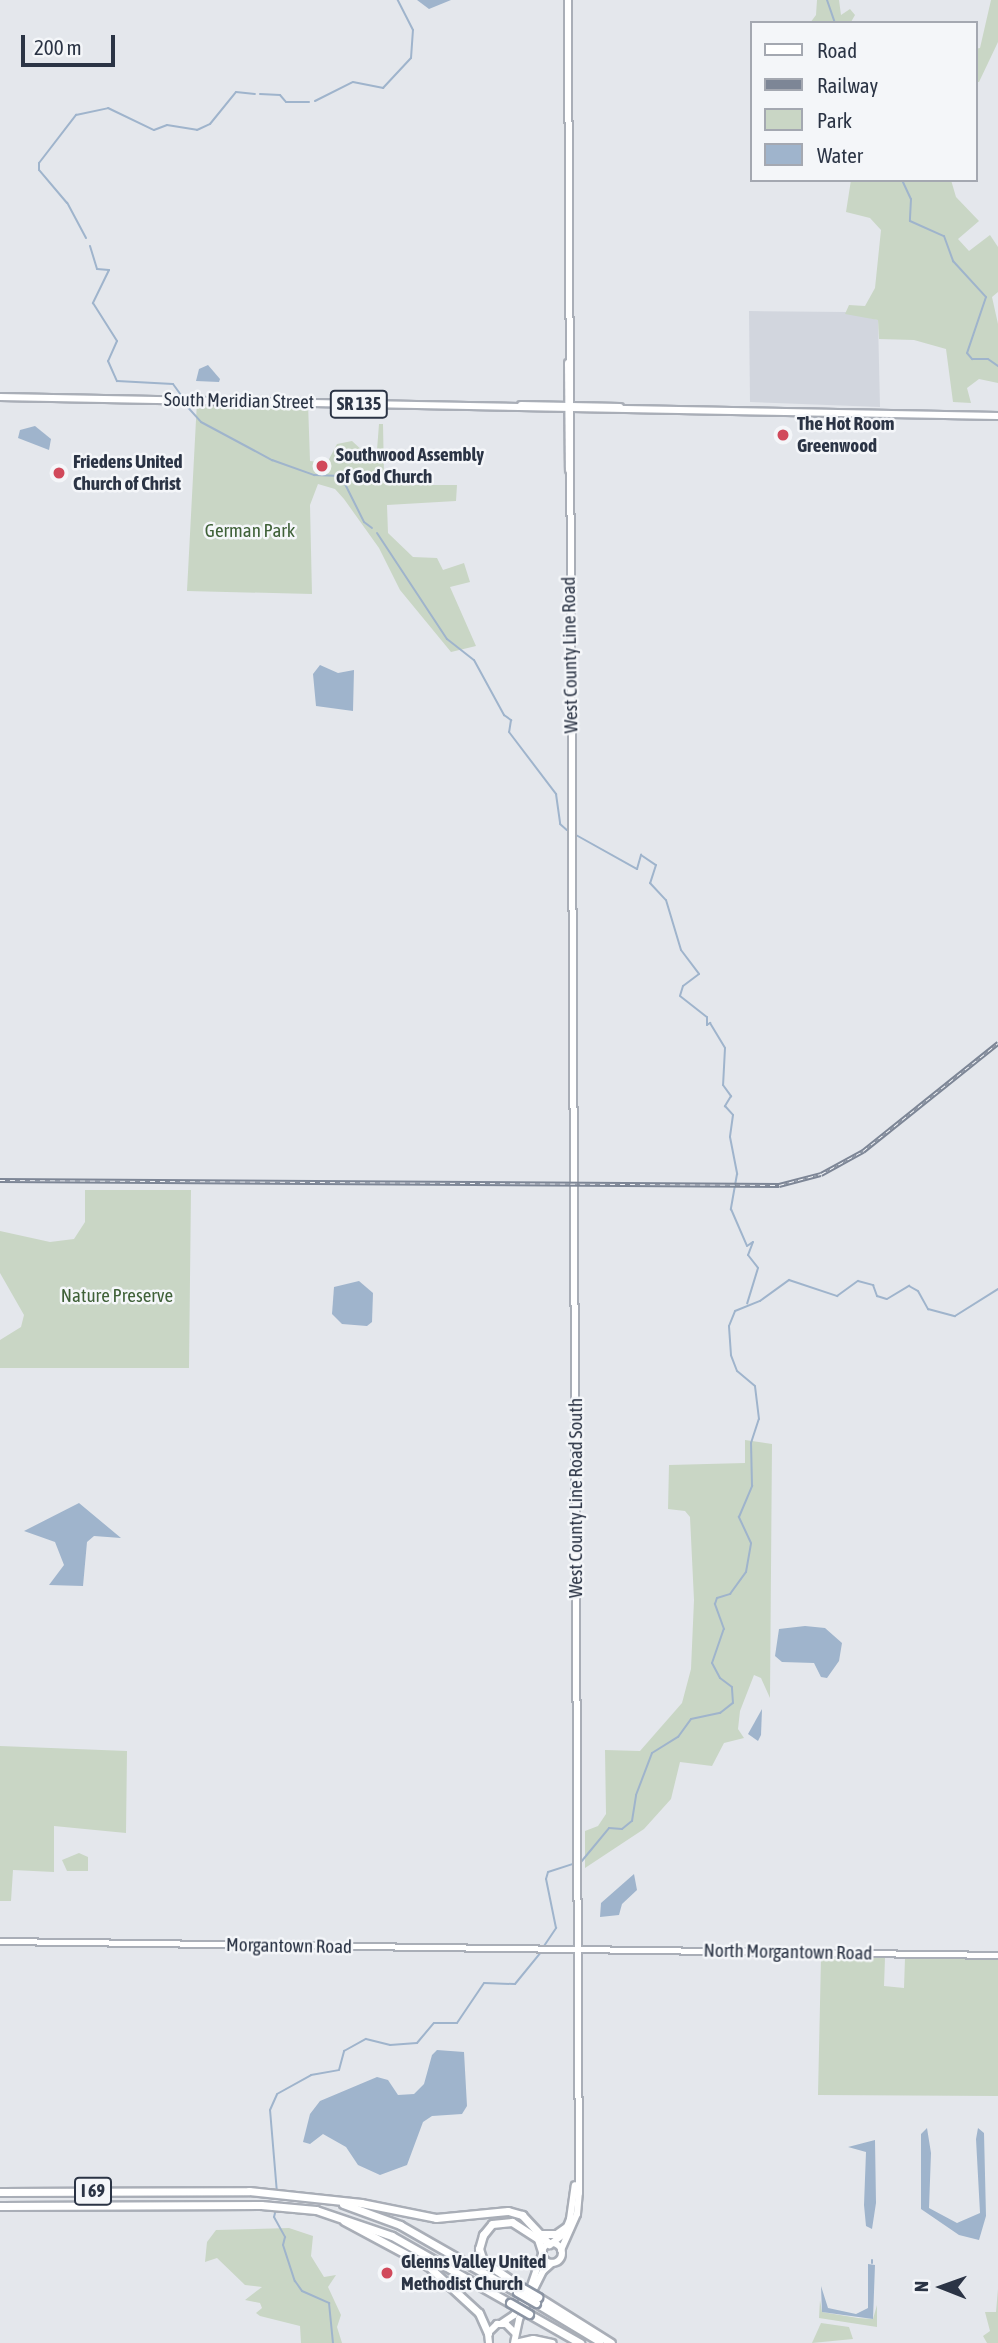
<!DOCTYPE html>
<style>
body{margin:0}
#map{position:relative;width:998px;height:2343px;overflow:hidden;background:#e4e7ec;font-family:"Asap Condensed",sans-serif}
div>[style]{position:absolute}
.built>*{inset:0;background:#d2d6de}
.green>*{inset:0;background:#c9d6c5}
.water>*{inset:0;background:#9fb4cc}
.stream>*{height:2px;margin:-1px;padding:0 1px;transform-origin:1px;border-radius:1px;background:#9fb4cc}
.roads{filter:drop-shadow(2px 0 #a9aeb7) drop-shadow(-2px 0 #a9aeb7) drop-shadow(0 2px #a9aeb7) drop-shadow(0 -2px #a9aeb7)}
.secondary>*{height:4.5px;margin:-2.25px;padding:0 2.25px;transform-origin:2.25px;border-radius:2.25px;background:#fff}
.primary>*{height:6px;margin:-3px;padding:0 3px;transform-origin:3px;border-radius:3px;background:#fff}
.primary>.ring{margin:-3px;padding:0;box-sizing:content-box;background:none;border:6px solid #fff;border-radius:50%}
.highway>*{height:7px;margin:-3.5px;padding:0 3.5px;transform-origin:3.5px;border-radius:3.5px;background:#fff}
.rail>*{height:4.5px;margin-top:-2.25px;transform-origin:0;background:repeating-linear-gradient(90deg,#f4f6f9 0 5px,#7d8696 0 10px);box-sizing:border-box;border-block:2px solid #7d8696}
.bridges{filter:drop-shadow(2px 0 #8b94a3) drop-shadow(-2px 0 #8b94a3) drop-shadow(0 2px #8b94a3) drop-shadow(0 -2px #8b94a3)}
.highway-bridge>*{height:7px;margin:-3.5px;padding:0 3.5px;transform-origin:3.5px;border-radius:3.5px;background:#fff}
.dots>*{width:19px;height:19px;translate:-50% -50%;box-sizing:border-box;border:4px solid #f4f6f9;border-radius:50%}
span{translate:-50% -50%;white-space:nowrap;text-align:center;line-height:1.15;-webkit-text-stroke:5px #f4f6f9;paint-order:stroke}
.shield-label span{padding:2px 5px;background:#f4f6f9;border:2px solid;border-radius:5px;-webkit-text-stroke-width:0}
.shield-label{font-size:18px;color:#2b3445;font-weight:700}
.street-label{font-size:19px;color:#2b3445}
.poi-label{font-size:19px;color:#2b3445;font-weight:700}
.left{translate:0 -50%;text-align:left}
.park-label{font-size:19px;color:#3f6138}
.legend{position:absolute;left:750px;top:21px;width:228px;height:161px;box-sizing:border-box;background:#f4f6f9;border:2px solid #a4a8b1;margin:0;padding:9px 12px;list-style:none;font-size:21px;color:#2b3445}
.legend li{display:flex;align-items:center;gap:14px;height:35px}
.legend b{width:35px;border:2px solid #a4a8b1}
.north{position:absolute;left:907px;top:2252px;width:70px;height:70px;-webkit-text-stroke:5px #f4f6f9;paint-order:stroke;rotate:271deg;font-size:19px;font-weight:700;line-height:28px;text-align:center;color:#2b3445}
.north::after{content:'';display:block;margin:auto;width:24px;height:32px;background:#2b3445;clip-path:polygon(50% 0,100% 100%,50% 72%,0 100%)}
.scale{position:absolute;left:21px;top:35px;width:94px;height:32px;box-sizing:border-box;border:4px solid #2b3445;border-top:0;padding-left:9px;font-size:21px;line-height:24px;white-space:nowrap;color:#2b3445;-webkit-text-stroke:5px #f4f6f9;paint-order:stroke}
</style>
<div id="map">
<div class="built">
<i style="clip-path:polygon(749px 311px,846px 312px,878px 320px,880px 407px,750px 402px)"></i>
</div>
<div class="green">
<i style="clip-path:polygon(817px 0,839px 0,841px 15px,850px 9px,855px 15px,851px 22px,870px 23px,810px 23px,816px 15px)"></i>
<i style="clip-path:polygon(991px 0,998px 0,998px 42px,979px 82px,975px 82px,975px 49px,980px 48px)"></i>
<i style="clip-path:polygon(851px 180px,951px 180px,956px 197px,979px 221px,958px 239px,969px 251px,990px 235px,998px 247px,998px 292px,992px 297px,998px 324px,998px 383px,979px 379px,967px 388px,971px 403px,953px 402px,946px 349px,914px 340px,879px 339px,878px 320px,845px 314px,849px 305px,865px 306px,875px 288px,881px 230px,870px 218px,846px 212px)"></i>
<i style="clip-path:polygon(197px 401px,308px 403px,310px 461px,327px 463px,337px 444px,352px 441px,376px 463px,379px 424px,383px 424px,384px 476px,406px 476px,414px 485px,457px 485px,456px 501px,387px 505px,388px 533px,413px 557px,437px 558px,443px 570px,464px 563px,470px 582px,450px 587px,476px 646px,451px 652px,400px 590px,379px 548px,344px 499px,335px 489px,318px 484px,310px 505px,312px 594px,187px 591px)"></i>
<i style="clip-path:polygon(85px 1190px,191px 1190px,189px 1368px,0 1368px,0 1340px,21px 1327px,24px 1315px,0 1273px,0 1231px,50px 1242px,74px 1239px,85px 1222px)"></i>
<i style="clip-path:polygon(745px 1440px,772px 1444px,770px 1698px,761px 1678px,754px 1675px,740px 1711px,738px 1729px,744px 1738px,724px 1743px,712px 1766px,680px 1762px,671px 1799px,644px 1829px,585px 1868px,585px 1831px,598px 1826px,606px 1814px,605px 1750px,640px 1751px,682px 1703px,691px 1669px,694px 1600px,690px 1517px,685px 1511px,668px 1509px,669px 1465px,745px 1463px)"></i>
<i style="clip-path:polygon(0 1746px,127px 1751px,126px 1833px,54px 1826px,54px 1872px,13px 1870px,11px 1901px,0 1901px)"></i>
<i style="clip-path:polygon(79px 1853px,88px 1857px,88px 1871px,67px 1871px,62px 1860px)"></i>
<i style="clip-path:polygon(821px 1958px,885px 1958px,884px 1986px,904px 1988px,905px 1958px,998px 1959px,998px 2096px,818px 2095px)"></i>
<i style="clip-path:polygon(289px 2228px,313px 2236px,311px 2256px,324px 2277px,336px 2275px,328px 2287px,341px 2315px,337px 2327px,342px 2343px,301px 2343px,300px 2326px,260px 2316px,256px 2313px,262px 2308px,260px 2303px,245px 2300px,262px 2287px,245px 2285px,217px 2258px,205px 2262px,207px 2242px,216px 2230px)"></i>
<i style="clip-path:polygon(998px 2289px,998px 2343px,987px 2343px,983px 2336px,990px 2331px,985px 2312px,996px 2312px)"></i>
<i style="clip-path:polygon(820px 2300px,822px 2312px,858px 2318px,873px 2319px,877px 2305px,877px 2327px,819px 2318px)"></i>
<i style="clip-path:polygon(821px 2323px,849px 2327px,853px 2339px,812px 2343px)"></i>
</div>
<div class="water">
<i style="clip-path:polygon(417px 0,451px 0,429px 9px)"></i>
<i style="clip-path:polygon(208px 365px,220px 379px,219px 382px,196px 381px,199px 369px)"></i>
<i style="clip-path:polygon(35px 426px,51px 439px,49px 450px,18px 438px,20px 430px)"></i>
<i style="clip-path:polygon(320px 665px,338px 673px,354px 670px,353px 711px,316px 706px,313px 674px)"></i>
<i style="clip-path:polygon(359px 1281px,373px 1293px,372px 1322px,367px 1326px,342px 1324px,332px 1314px,334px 1287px)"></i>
<i style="clip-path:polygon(79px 1503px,121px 1538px,94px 1536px,87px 1542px,83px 1586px,49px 1585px,64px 1565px,55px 1542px,24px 1531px)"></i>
<i style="clip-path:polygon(805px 1626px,825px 1628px,842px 1643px,839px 1661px,827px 1678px,821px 1677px,814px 1663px,782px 1662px,775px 1656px,779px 1629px)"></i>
<i style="clip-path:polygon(762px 1709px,761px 1735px,758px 1741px,748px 1734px)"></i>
<i style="clip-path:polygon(634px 1874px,637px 1890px,622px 1904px,619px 1915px,600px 1917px,601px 1903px)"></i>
<i style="clip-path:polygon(437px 2050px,464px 2052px,467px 2106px,462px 2114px,432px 2116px,423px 2122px,407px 2165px,380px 2175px,358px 2165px,346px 2147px,323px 2134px,310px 2144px,303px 2142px,310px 2114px,320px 2101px,377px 2077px,388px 2080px,398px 2095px,414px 2094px,424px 2084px,432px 2055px)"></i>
<i style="clip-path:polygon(927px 2128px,931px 2153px,929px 2208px,957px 2223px,980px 2213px,976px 2139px,978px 2128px,984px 2133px,986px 2216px,979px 2240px,959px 2235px,921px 2209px,921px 2134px)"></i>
<i style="clip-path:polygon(875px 2140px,876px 2203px,872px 2229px,866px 2226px,864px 2205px,866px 2152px,848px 2147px)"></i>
<i style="clip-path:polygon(868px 2264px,875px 2265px,873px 2319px,822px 2312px,821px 2286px,828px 2308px,856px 2314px,868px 2308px)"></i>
</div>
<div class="stream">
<i style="left:827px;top:0;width:24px;rotate:71deg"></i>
<i style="left:260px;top:94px;width:20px;rotate:3deg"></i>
<i style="left:280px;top:95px;width:9px;rotate:49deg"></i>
<i style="left:286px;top:102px;width:23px"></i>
<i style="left:315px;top:101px;width:42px;rotate:-26.6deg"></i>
<i style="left:353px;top:82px;width:31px;rotate:11deg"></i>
<i style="left:383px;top:88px;width:41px;rotate:-47deg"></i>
<i style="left:411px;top:58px;width:28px;rotate:-86deg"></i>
<i style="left:413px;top:30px;width:34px;rotate:-117deg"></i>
<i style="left:902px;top:180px;width:21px;rotate:65deg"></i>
<i style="left:911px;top:199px;width:22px;rotate:93deg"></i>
<i style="left:910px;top:221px;width:37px;rotate:24deg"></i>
<i style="left:944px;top:236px;width:27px;rotate:70deg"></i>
<i style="left:953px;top:261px;width:49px;rotate:47.5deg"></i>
<i style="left:986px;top:297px;width:59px;rotate:108.7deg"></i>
<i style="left:967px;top:353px;width:8px;rotate:50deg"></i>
<i style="left:972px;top:359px;width:16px"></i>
<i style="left:988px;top:359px;width:12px;rotate:35deg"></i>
<i style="left:86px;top:238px;width:40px;rotate:-118deg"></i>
<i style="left:67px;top:203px;width:43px;rotate:-130.3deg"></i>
<i style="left:39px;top:170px;width:7px;rotate:-90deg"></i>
<i style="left:39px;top:163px;width:61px;rotate:-52.4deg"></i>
<i style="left:76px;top:115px;width:33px;rotate:-12deg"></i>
<i style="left:108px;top:108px;width:51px;rotate:25.6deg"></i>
<i style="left:154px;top:130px;width:14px;rotate:-21deg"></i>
<i style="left:167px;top:125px;width:30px;rotate:9deg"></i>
<i style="left:197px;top:130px;width:14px;rotate:-25deg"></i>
<i style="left:210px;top:124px;width:41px;rotate:-50.9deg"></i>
<i style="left:236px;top:92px;width:19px;rotate:6deg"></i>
<i style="left:90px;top:246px;width:24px;rotate:73deg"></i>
<i style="left:97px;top:269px;width:12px;rotate:5deg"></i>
<i style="left:109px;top:270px;width:37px;rotate:116deg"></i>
<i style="left:93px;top:303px;width:45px;rotate:57.7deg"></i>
<i style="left:117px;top:341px;width:22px;rotate:114deg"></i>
<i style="left:108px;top:361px;width:22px;rotate:66deg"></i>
<i style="left:117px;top:381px;width:56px;rotate:3.1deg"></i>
<i style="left:173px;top:384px;width:17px;rotate:54deg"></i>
<i style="left:184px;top:403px;width:25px;rotate:48deg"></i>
<i style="left:201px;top:422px;width:81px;rotate:28.2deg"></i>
<i style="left:272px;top:460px;width:45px;rotate:19.7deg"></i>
<i style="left:314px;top:475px;width:27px;rotate:2deg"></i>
<i style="left:341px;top:476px;width:51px;rotate:63.4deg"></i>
<i style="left:364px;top:522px;width:10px;rotate:37deg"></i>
<i style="left:377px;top:533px;width:127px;rotate:56.6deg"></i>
<i style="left:447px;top:639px;width:34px;rotate:38deg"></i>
<i style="left:474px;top:660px;width:63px;rotate:61.4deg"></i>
<i style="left:504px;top:715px;width:9px;rotate:36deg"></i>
<i style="left:511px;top:720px;width:12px;rotate:99deg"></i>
<i style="left:509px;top:732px;width:78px;rotate:52.8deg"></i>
<i style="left:556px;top:794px;width:30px;rotate:82deg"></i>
<i style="left:560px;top:824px;width:9px;rotate:41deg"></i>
<i style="left:576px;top:835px;width:70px;rotate:29.1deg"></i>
<i style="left:637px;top:869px;width:15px;rotate:-74deg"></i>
<i style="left:641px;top:855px;width:18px;rotate:34deg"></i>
<i style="left:656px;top:865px;width:19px;rotate:108deg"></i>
<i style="left:650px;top:883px;width:23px;rotate:47deg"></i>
<i style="left:666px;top:900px;width:52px;rotate:73.3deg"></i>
<i style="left:681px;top:950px;width:30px;rotate:53deg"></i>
<i style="left:699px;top:974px;width:20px;rotate:143deg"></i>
<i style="left:683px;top:986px;width:10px;rotate:107deg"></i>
<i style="left:680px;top:996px;width:34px;rotate:38deg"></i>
<i style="left:707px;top:1017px;width:8px;rotate:90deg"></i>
<i style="left:707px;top:1025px;width:4px;rotate:-34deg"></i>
<i style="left:710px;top:1023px;width:29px;rotate:59deg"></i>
<i style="left:725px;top:1048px;width:37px;rotate:93deg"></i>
<i style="left:723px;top:1085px;width:14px;rotate:54deg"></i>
<i style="left:731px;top:1096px;width:12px;rotate:121deg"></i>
<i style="left:725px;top:1106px;width:12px;rotate:48deg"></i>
<i style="left:733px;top:1115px;width:22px;rotate:98deg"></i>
<i style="left:730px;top:1137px;width:38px;rotate:79deg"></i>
<i style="left:737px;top:1174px;width:36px;rotate:100deg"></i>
<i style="left:731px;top:1209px;width:40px;rotate:66.6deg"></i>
<i style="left:747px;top:1246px;width:7px;rotate:-34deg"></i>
<i style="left:753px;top:1242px;width:14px;rotate:111deg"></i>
<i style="left:748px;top:1255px;width:16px;rotate:52deg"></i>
<i style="left:758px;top:1268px;width:37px;rotate:107deg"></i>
<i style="left:581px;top:1862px;width:44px;rotate:-50.5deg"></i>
<i style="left:609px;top:1828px;width:13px;rotate:4deg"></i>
<i style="left:622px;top:1829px;width:13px;rotate:-39deg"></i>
<i style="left:632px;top:1821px;width:26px;rotate:-81deg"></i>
<i style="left:636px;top:1795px;width:45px;rotate:-69.1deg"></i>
<i style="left:652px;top:1753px;width:31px;rotate:-32deg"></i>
<i style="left:678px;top:1737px;width:22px;rotate:-54deg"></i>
<i style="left:691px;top:1719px;width:30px;rotate:-12deg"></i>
<i style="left:720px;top:1713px;width:16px;rotate:-38deg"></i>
<i style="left:733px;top:1703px;width:16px;rotate:-94deg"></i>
<i style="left:732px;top:1687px;width:15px;rotate:-143deg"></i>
<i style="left:720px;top:1678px;width:17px;rotate:-118deg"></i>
<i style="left:712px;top:1663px;width:36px;rotate:-71deg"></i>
<i style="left:724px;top:1629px;width:27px;rotate:-110deg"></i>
<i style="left:715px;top:1604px;width:6px;rotate:-72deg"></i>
<i style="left:717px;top:1598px;width:14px;rotate:-17deg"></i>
<i style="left:730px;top:1594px;width:27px;rotate:-54deg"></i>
<i style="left:746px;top:1572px;width:29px;rotate:-80deg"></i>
<i style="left:751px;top:1543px;width:29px;rotate:-115deg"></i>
<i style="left:739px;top:1517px;width:34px;rotate:-67deg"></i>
<i style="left:752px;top:1486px;width:43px;rotate:-91.3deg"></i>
<i style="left:751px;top:1443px;width:25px;rotate:-72deg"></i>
<i style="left:759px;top:1419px;width:33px;rotate:-97deg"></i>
<i style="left:755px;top:1386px;width:23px;rotate:-140deg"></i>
<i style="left:737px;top:1371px;width:17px;rotate:-111deg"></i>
<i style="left:731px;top:1355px;width:29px;rotate:-94deg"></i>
<i style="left:729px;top:1326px;width:16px;rotate:-68deg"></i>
<i style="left:735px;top:1311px;width:27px;rotate:-22deg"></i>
<i style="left:760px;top:1301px;width:36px;rotate:-36deg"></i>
<i style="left:789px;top:1280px;width:51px;rotate:18.4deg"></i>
<i style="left:837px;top:1296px;width:26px;rotate:-36deg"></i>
<i style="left:858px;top:1281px;width:16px;rotate:15deg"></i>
<i style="left:873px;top:1285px;width:12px;rotate:70deg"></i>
<i style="left:877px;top:1296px;width:10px;rotate:17deg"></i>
<i style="left:887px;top:1299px;width:26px;rotate:-31deg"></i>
<i style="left:909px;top:1286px;width:10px;rotate:29deg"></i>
<i style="left:918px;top:1291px;width:21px;rotate:61deg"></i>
<i style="left:928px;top:1309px;width:28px;rotate:15deg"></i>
<i style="left:955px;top:1316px;width:51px;rotate:-32.1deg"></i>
<i style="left:544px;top:1946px;width:22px;rotate:-56deg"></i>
<i style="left:556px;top:1928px;width:50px;rotate:-101.5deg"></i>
<i style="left:546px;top:1879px;width:7px;rotate:-74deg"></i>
<i style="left:548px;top:1872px;width:28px;rotate:-18deg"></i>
<i style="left:277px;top:2193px;width:83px;rotate:-94.8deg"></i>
<i style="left:270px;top:2110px;width:17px;rotate:-66deg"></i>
<i style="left:277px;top:2094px;width:39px;rotate:-29deg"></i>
<i style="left:311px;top:2075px;width:28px;rotate:-10deg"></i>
<i style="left:339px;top:2070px;width:20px;rotate:-75deg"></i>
<i style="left:344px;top:2051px;width:25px;rotate:-29deg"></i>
<i style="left:366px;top:2039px;width:25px;rotate:14deg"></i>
<i style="left:390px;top:2045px;width:27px;rotate:-4deg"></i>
<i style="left:417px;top:2043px;width:26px;rotate:-50deg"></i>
<i style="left:434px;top:2023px;width:23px"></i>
<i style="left:457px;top:2023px;width:48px;rotate:-56deg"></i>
<i style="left:484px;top:1983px;width:31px;rotate:2deg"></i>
<i style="left:515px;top:1984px;width:43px;rotate:-50.7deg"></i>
<i style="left:276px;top:2209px;width:8px;rotate:104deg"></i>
<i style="left:274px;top:2217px;width:23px;rotate:61deg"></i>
<i style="left:285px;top:2237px;width:8px;rotate:104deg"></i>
<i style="left:283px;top:2245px;width:38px;rotate:72deg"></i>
<i style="left:295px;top:2281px;width:12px;rotate:55deg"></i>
<i style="left:302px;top:2291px;width:30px;rotate:24deg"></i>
<i style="left:329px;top:2303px;width:40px;rotate:84.3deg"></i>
<i style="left:872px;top:2263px;width:3px;rotate:-90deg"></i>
</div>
<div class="roads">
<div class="secondary">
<i style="left:0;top:1941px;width:998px;rotate:0.8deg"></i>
</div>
<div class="primary">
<i style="left:568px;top:363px;width:107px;rotate:89.5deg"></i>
<i style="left:0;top:397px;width:998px;rotate:1.09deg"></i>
<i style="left:521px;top:405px;width:99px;rotate:1.2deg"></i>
<i style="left:552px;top:2243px;width:15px;rotate:-37deg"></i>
<i style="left:564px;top:2234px;width:16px;rotate:-68deg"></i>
<i style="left:570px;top:2219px;width:34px;rotate:-82deg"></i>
<i class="ring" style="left:542px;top:2243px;width:14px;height:14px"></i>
<i style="left:561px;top:2250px;width:39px;rotate:-66deg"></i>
<i style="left:577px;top:2214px;width:21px;rotate:-85deg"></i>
<i style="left:579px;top:2193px;width:2193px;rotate:-90.29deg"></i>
<i style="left:531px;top:2286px;width:34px;rotate:-71deg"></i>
<i style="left:502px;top:2323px;width:14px;rotate:-34deg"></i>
<i style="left:514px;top:2315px;width:23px;rotate:-59deg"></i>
<i style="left:489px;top:2343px;width:10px;rotate:-96deg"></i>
<i style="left:488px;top:2333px;width:13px;rotate:-45deg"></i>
<i style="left:497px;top:2324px;width:9px"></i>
<i style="left:506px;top:2324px;width:13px;rotate:45deg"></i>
<i style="left:514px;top:2343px;width:25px;rotate:-78deg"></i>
<i style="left:519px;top:2319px;width:54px;rotate:-63.4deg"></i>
<i style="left:543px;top:2271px;width:12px;rotate:-42deg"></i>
</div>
<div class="highway">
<i style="left:0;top:2192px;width:249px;rotate:-0.2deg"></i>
<i style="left:249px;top:2191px;width:113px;rotate:6.1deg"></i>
<i style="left:361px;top:2203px;width:76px;rotate:11.3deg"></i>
<i style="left:436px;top:2218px;width:72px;rotate:-5.6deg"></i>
<i style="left:508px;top:2211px;width:15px;rotate:16deg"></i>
<i style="left:522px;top:2215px;width:40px;rotate:47deg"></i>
<i style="left:343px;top:2204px;width:61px;rotate:20.2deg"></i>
<i style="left:400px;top:2225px;width:135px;rotate:29.8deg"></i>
<i style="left:0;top:2206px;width:261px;rotate:-0.2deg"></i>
<i style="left:261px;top:2205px;width:55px;rotate:5.2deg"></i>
<i style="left:316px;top:2210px;width:80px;rotate:18.9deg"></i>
<i style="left:392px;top:2236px;width:136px;rotate:29.6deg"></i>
<i style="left:344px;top:2221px;width:95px;rotate:28.2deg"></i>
<i style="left:428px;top:2266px;width:69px;rotate:42.7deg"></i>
<i style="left:479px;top:2313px;width:22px;rotate:66deg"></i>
<i style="left:541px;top:2234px;width:15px"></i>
<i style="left:556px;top:2234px;width:12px;rotate:-35deg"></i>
<i style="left:521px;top:2287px;width:46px;rotate:-145.6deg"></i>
<i style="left:483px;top:2261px;width:13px;rotate:-108deg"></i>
<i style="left:479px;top:2249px;width:15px;rotate:-74deg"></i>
<i style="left:483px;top:2235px;width:14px;rotate:-51deg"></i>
<i style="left:492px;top:2224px;width:20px;rotate:-6deg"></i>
<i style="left:512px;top:2222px;width:31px;rotate:33deg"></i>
<i style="left:538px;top:2239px;width:13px;rotate:72deg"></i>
<i style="left:538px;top:2297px;width:86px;rotate:32.2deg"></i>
<i style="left:536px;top:2303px;width:74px;rotate:31.1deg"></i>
<i style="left:529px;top:2314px;width:59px;rotate:29.6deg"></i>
<i style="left:515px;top:2343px;width:18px;rotate:-13deg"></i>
<i style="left:533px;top:2339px;width:19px;rotate:12deg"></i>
</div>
</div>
<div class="rail">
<i style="left:0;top:1180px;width:779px;rotate:0.37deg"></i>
<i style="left:779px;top:1185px;width:43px;rotate:-14.7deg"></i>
<i style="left:821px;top:1174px;width:48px;rotate:-28.7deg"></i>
<i style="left:863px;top:1151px;width:173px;rotate:-38.7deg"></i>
</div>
<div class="bridges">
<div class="highway-bridge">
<i style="left:521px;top:2287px;width:20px;rotate:30deg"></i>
<i style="left:517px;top:2292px;width:22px;rotate:30deg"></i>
<i style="left:510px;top:2303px;width:22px;rotate:30deg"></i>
</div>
</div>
<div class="dots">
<i style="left:783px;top:435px;background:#d1495b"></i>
<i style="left:322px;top:466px;background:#d1495b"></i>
<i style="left:59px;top:473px;background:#d1495b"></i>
<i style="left:387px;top:2273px;background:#d1495b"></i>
</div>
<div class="shield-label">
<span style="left:359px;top:404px">SR 135</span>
<span style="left:93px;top:2191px">I 69</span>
</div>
<div class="street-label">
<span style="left:239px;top:401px;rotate:1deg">South Meridian Street</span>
<span style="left:570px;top:655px;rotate:-91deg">West County Line Road</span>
<span style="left:576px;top:1498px;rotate:-90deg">West County Line Road South</span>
<span style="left:289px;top:1946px;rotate:1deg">Morgantown Road</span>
<span style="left:788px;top:1952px;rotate:1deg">North Morgantown Road</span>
</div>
<div class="poi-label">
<span class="left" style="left:797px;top:435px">The Hot Room<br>Greenwood</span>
<span class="left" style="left:336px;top:466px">Southwood Assembly<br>of God Church</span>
<span class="left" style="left:73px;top:473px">Friedens United<br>Church of Christ</span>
<span class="left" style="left:401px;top:2273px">Glenns Valley United<br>Methodist Church</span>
</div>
<div class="park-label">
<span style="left:250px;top:531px">German Park</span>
<span style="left:117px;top:1296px">Nature Preserve</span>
</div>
<ul class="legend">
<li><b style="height:9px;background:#fff"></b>Road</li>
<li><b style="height:9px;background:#7d8696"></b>Railway</li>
<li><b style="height:19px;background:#c9d6c5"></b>Park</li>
<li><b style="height:19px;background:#9fb4cc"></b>Water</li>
</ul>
<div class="north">N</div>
<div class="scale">200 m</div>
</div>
